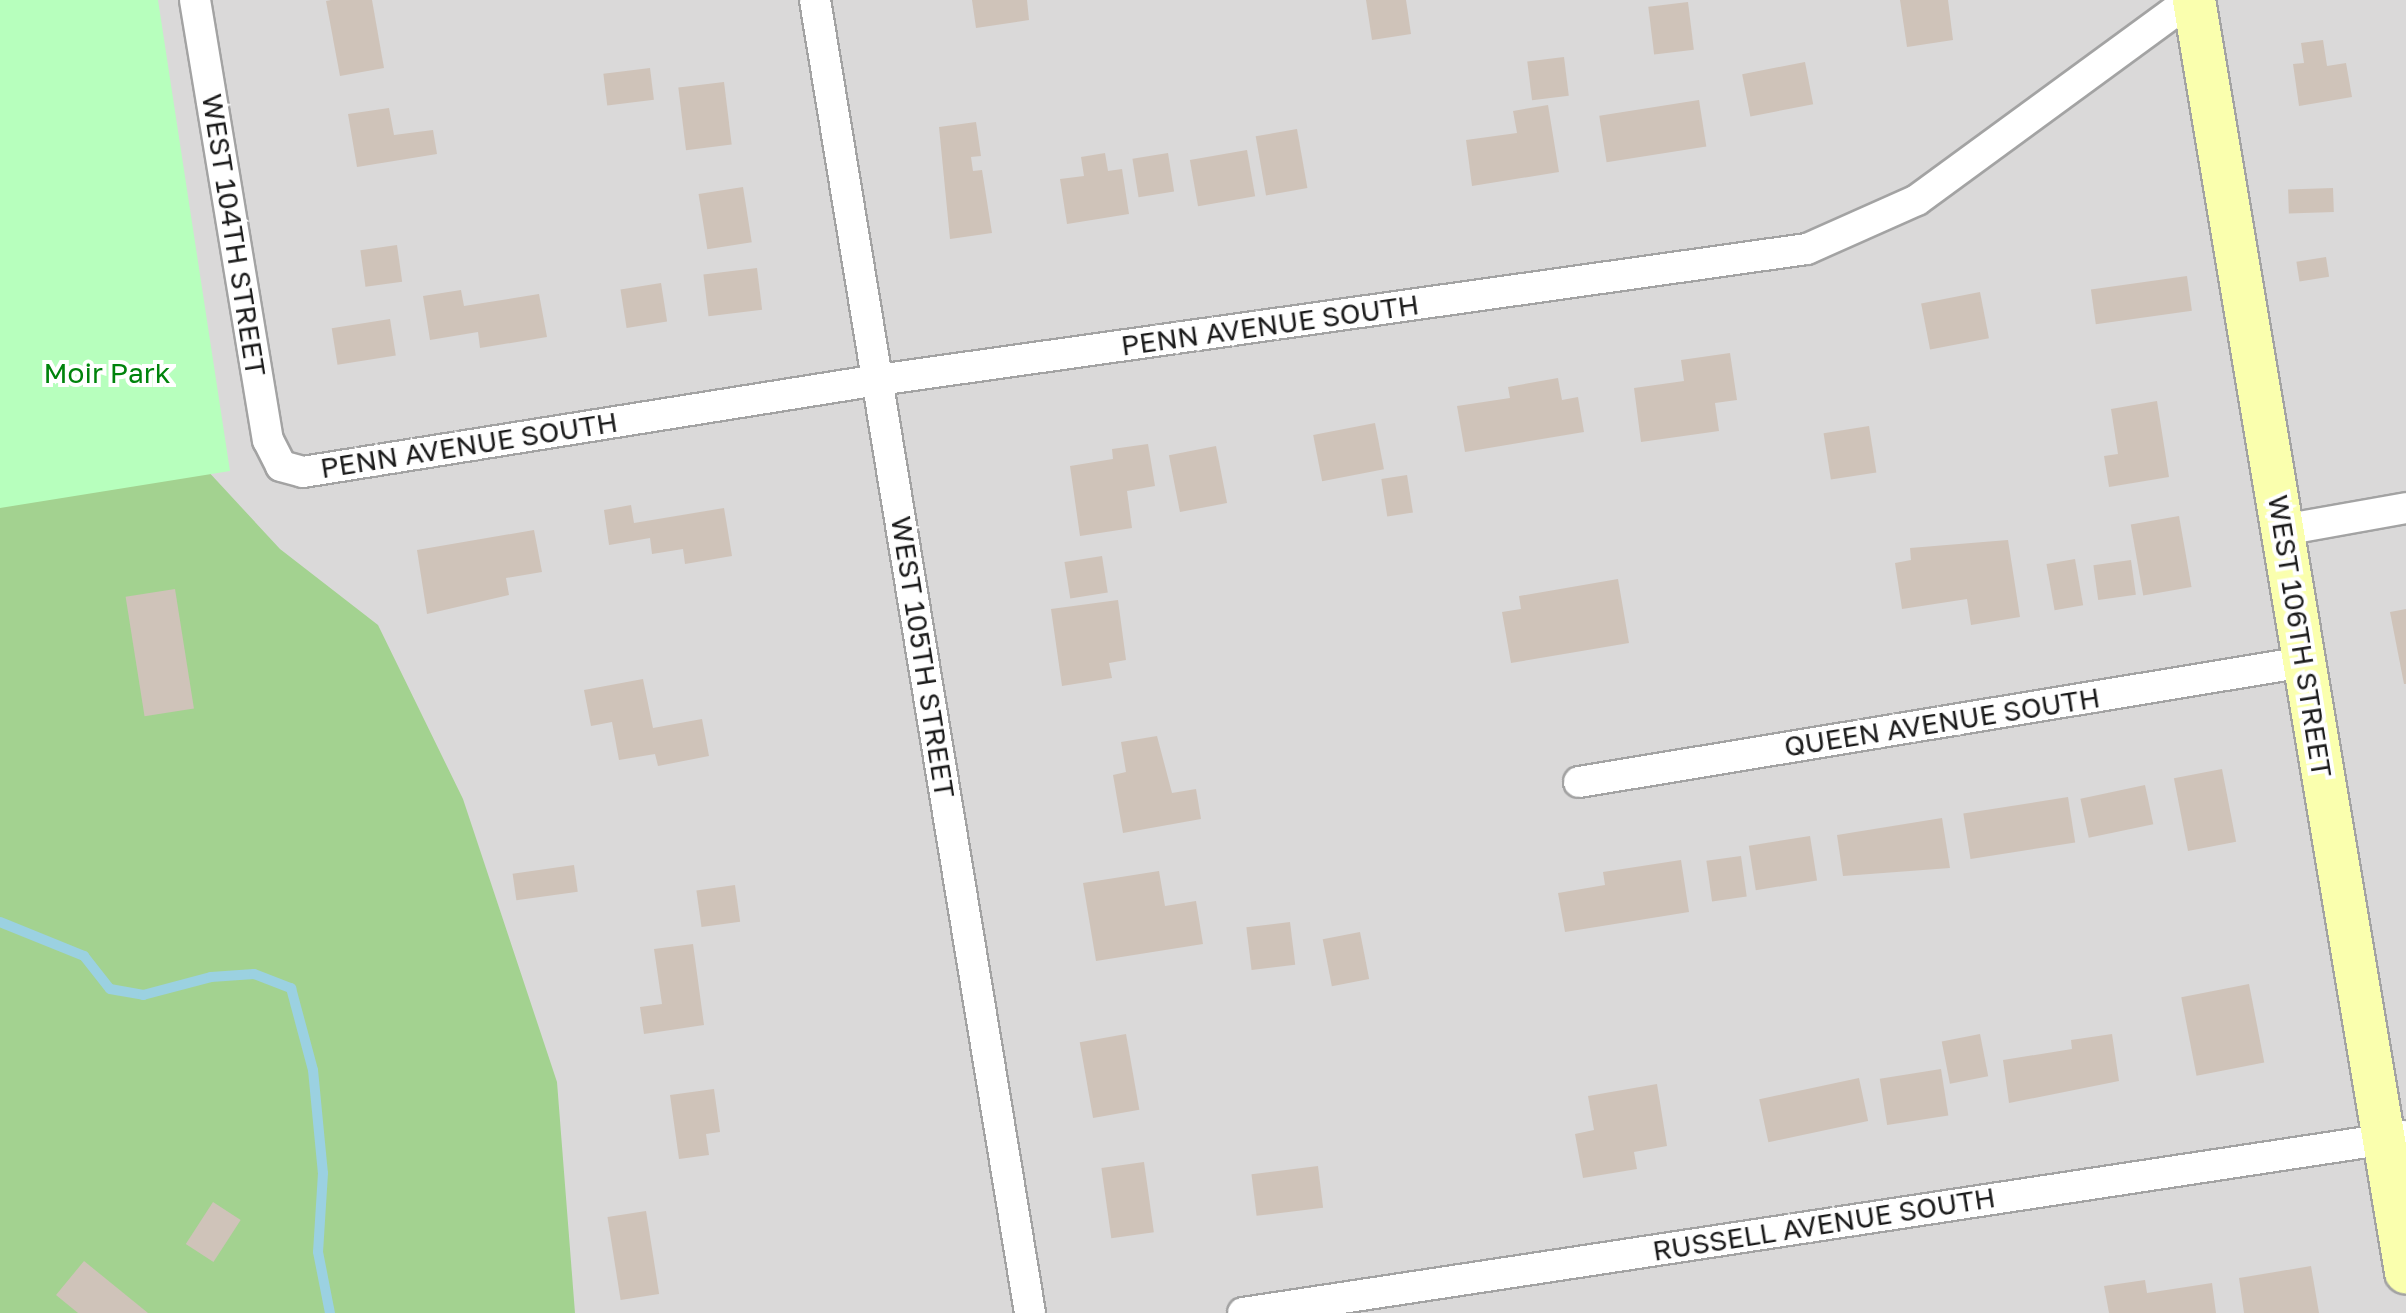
<!DOCTYPE html>
<style>
body{margin:0}
#map{position:relative;width:2406px;height:1313px;overflow:hidden;background:#efeae0;font-family:"Golos Text",sans-serif}
div>[style]{position:absolute}
.residential>*{inset:0;background:#dad9d9;transform-origin:0 0}
.forest>*{inset:0;background:#a3d290}
.park>*{inset:0;background:#b7ffbd}
.stream>*{height:10px;margin:-5px;padding:0 5px;transform-origin:5px;border-radius:5px;background:#9bd1e1}
.building>*{inset:0;background:#cfc3b9;transform-origin:0 0}
.roads{filter:drop-shadow(2px 0 #a3a3a3) drop-shadow(-2px 0 #a3a3a3) drop-shadow(0 2px #a3a3a3) drop-shadow(0 -2px #a3a3a3)}
.street>*{height:30px;margin:-15px;padding:0 15px;transform-origin:15px;border-radius:15px;background:#fff}
.secondary>*{height:42px;margin:-21px;padding:0 21px;transform-origin:21px;border-radius:21px;background:#faffae}
span{translate:-50% -50%;white-space:nowrap;text-align:center;line-height:1.15;-webkit-text-stroke:8px #fff;paint-order:stroke}
.street-label{font-size:28px;color:#1c1c1c}
.park-label{font-size:28px;color:#00830c}
</style>
<div id="map">
<div class="residential">
<i style="left:0;top:0;width:2406px;height:1313px"></i>
</div>
<div class="forest">
<i style="clip-path:polygon(0 0,181px 442px,280px 549px,378px 625px,463px 799px,557px 1082px,575px 1313px,0 1313px)"></i>
</div>
<div class="park">
<i style="clip-path:polygon(0 0,158px 0,230px 471px,0 508px)"></i>
</div>
<div class="stream">
<i style="left:0;top:922px;width:91px;rotate:22deg"></i>
<i style="left:84px;top:956px;width:42px;rotate:51.8deg"></i>
<i style="left:110px;top:989px;width:34px;rotate:10deg"></i>
<i style="left:143px;top:995px;width:70px;rotate:-14.8deg"></i>
<i style="left:211px;top:977px;width:43px;rotate:-4deg"></i>
<i style="left:254px;top:974px;width:40px;rotate:21deg"></i>
<i style="left:291px;top:988px;width:85px;rotate:75deg"></i>
<i style="left:313px;top:1070px;width:103px;rotate:84.5deg"></i>
<i style="left:323px;top:1173px;width:79px;rotate:93.6deg"></i>
<i style="left:318px;top:1252px;width:62px;rotate:78.9deg"></i>
</div>
<div class="building">
<i style="clip-path:polygon(331px 0,372px 0,384px 68px,340px 76px,326px 1px)"></i>
<i style="clip-path:polygon(972px 0,1027px 0,1029px 20px,976px 28px)"></i>
<i style="clip-path:polygon(1366px 0,1406px 0,1411px 34px,1372px 40px)"></i>
<i style="clip-path:polygon(1900px 0,1948px 0,1953px 40px,1907px 47px)"></i>
<i style="left:1688px;top:2px;width:48px;height:40px;rotate:83deg"></i>
<i style="clip-path:polygon(2323px 40px,2327px 66px,2346px 63px,2352px 97px,2299px 106px,2293px 64px,2304px 63px,2301px 43px)"></i>
<i style="left:1564px;top:57px;width:39px;height:37px;rotate:83deg"></i>
<i style="left:1805px;top:62px;width:43px;height:64px;rotate:79deg"></i>
<i style="left:650px;top:68px;width:32px;height:47px;rotate:83deg"></i>
<i style="left:724px;top:82px;width:63px;height:46px;rotate:83deg"></i>
<i style="left:1699px;top:100px;width:47px;height:101px;rotate:81deg"></i>
<i style="clip-path:polygon(1548px 105px,1559px 172px,1472px 186px,1466px 140px,1517px 133px,1513px 111px)"></i>
<i style="clip-path:polygon(389px 108px,394px 135px,433px 130px,437px 154px,357px 167px,348px 114px)"></i>
<i style="clip-path:polygon(976px 122px,981px 156px,971px 157px,973px 171px,982px 170px,992px 233px,950px 239px,939px 127px)"></i>
<i style="left:1297px;top:129px;width:60px;height:42px;rotate:80deg"></i>
<i style="left:1247px;top:150px;width:47px;height:58px;rotate:80deg"></i>
<i style="clip-path:polygon(1105px 153px,1108px 171px,1122px 169px,1129px 214px,1067px 224px,1060px 179px,1084px 176px,1081px 157px)"></i>
<i style="left:1168px;top:153px;width:39px;height:36px;rotate:81deg"></i>
<i style="left:743px;top:187px;width:56px;height:45px;rotate:81deg"></i>
<i style="left:2333px;top:188px;width:24px;height:45px;rotate:88deg"></i>
<i style="left:397px;top:245px;width:37px;height:37px;rotate:82deg"></i>
<i style="left:2326px;top:257px;width:20px;height:30px;rotate:81deg"></i>
<i style="left:757px;top:268px;width:42px;height:54px;rotate:83deg"></i>
<i style="left:2187px;top:276px;width:35px;height:97px;rotate:82deg"></i>
<i style="left:661px;top:283px;width:39px;height:41px;rotate:81deg"></i>
<i style="clip-path:polygon(461px 290px,464px 306px,539px 294px,547px 337px,480px 348px,478px 332px,430px 340px,423px 296px)"></i>
<i style="left:1980px;top:292px;width:47px;height:60px;rotate:79deg"></i>
<i style="left:390px;top:319px;width:37px;height:59px;rotate:81deg"></i>
<i style="clip-path:polygon(1730px 353px,1737px 400px,1715px 403px,1719px 431px,1641px 442px,1634px 388px,1684px 381px,1681px 360px)"></i>
<i style="clip-path:polygon(1558px 378px,1562px 400px,1578px 397px,1584px 432px,1465px 452px,1457px 406px,1510px 398px,1508px 387px)"></i>
<i style="clip-path:polygon(2157px 401px,2169px 477px,2109px 487px,2104px 456px,2118px 454px,2111px 409px)"></i>
<i style="left:1375px;top:423px;width:47px;height:63px;rotate:79deg"></i>
<i style="left:1869px;top:426px;width:47px;height:46px;rotate:81deg"></i>
<i style="clip-path:polygon(1148px 444px,1155px 486px,1127px 491px,1132px 528px,1080px 536px,1070px 466px,1113px 459px,1112px 449px)"></i>
<i style="left:1216px;top:446px;width:58px;height:48px;rotate:79deg"></i>
<i style="left:1407px;top:475px;width:38px;height:26px;rotate:81deg"></i>
<i style="clip-path:polygon(631px 505px,634px 523px,724px 508px,732px 556px,685px 564px,683px 549px,652px 554px,650px 538px,609px 545px,604px 510px)"></i>
<i style="left:2179px;top:516px;width:72px;height:49px;rotate:80deg"></i>
<i style="clip-path:polygon(534px 530px,542px 572px,506px 578px,509px 595px,427px 614px,417px 550px)"></i>
<i style="clip-path:polygon(2008px 540px,2020px 617px,1971px 625px,1967px 599px,1902px 609px,1895px 563px,1911px 560px,1910px 548px)"></i>
<i style="left:1102px;top:556px;width:37px;height:38px;rotate:81deg"></i>
<i style="left:2075px;top:559px;width:47px;height:29px;rotate:80deg"></i>
<i style="left:2131px;top:560px;width:35px;height:38px;rotate:82deg"></i>
<i style="clip-path:polygon(1618px 579px,1629px 643px,1511px 663px,1502px 612px,1521px 609px,1519px 596px)"></i>
<i style="left:175px;top:589px;width:121px;height:50px;rotate:81deg"></i>
<i style="clip-path:polygon(1118px 600px,1126px 660px,1109px 663px,1112px 678px,1062px 686px,1051px 609px)"></i>
<i style="clip-path:polygon(2406px 609px,2406px 684px,2404px 684px,2390px 612px)"></i>
<i style="clip-path:polygon(643px 679px,653px 728px,702px 719px,709px 756px,658px 766px,655px 754px,619px 760px,612px 722px,591px 726px,584px 690px)"></i>
<i style="clip-path:polygon(1157px 736px,1172px 793px,1196px 789px,1201px 819px,1123px 833px,1113px 775px,1126px 772px,1121px 742px)"></i>
<i style="left:2222px;top:769px;width:74px;height:49px;rotate:79deg"></i>
<i style="left:2145px;top:785px;width:40px;height:66px;rotate:78deg"></i>
<i style="left:2068px;top:797px;width:46px;height:106px;rotate:81deg"></i>
<i style="clip-path:polygon(1942px 818px,1950px 868px,1843px 876px,1837px 835px)"></i>
<i style="left:1810px;top:836px;width:45px;height:62px;rotate:81deg"></i>
<i style="left:1741px;top:856px;width:41px;height:35px;rotate:82deg"></i>
<i style="clip-path:polygon(1681px 860px,1689px 912px,1565px 932px,1558px 893px,1605px 885px,1603px 872px)"></i>
<i style="left:574px;top:865px;width:27px;height:62px;rotate:82deg"></i>
<i style="clip-path:polygon(1159px 871px,1165px 906px,1196px 901px,1203px 944px,1096px 961px,1083px 883px)"></i>
<i style="left:735px;top:885px;width:37px;height:39px;rotate:82deg"></i>
<i style="left:1290px;top:922px;width:43px;height:44px;rotate:83deg"></i>
<i style="left:1360px;top:932px;width:48px;height:38px;rotate:79deg"></i>
<i style="clip-path:polygon(693px 944px,704px 1025px,644px 1034px,640px 1007px,662px 1004px,654px 949px)"></i>
<i style="left:2249px;top:984px;width:80px;height:69px;rotate:79deg"></i>
<i style="left:1126px;top:1034px;width:77px;height:47px;rotate:80deg"></i>
<i style="left:1980px;top:1034px;width:43px;height:39px;rotate:79deg"></i>
<i style="clip-path:polygon(2112px 1034px,2119px 1081px,2009px 1103px,2003px 1060px,2072px 1049px,2071px 1040px)"></i>
<i style="left:1941px;top:1069px;width:47px;height:62px;rotate:81deg"></i>
<i style="left:1859px;top:1078px;width:44px;height:102px;rotate:78deg"></i>
<i style="clip-path:polygon(1657px 1084px,1667px 1146px,1634px 1152px,1637px 1169px,1583px 1178px,1575px 1134px,1594px 1130px,1588px 1096px)"></i>
<i style="clip-path:polygon(714px 1089px,720px 1132px,706px 1134px,709px 1155px,679px 1159px,670px 1095px)"></i>
<i style="left:1144px;top:1162px;width:71px;height:43px;rotate:82deg"></i>
<i style="left:1318px;top:1166px;width:42px;height:67px;rotate:83deg"></i>
<i style="left:213px;top:1202px;width:33px;height:50px;rotate:33deg"></i>
<i style="left:646px;top:1211px;width:84px;height:39px;rotate:81deg"></i>
<i style="clip-path:polygon(84px 1261px,148px 1313px,78px 1313px,56px 1295px)"></i>
<i style="clip-path:polygon(2311px 1266px,2319px 1313px,2244px 1313px,2239px 1278px)"></i>
<i style="clip-path:polygon(2145px 1280px,2147px 1293px,2212px 1283px,2216px 1313px,2109px 1313px,2104px 1286px)"></i>
</div>
<div class="roads">
<div class="street">
<i style="left:195px;top:0;width:446px;rotate:80.6deg"></i>
<i style="left:268px;top:440px;width:29px;rotate:63deg"></i>
<i style="left:281px;top:466px;width:23px;rotate:15deg"></i>
<i style="left:303px;top:472px;width:582px;rotate:-9.09deg"></i>
<i style="left:878px;top:380px;width:938px;rotate:-8.03deg"></i>
<i style="left:1807px;top:249px;width:120px;rotate:-24deg"></i>
<i style="left:1917px;top:200px;width:338px;rotate:-36.2deg"></i>
<i style="left:815px;top:0;width:1330px;rotate:80.7deg"></i>
<i style="left:2283px;top:530px;width:125px;rotate:-10.1deg"></i>
<i style="left:1579px;top:782px;width:735px;rotate:-9.4deg"></i>
<i style="left:1243px;top:1313px;width:1176px;rotate:-8.65deg"></i>
</div>
<div class="secondary">
<i style="left:2194px;top:0;width:1290px;rotate:80.54deg"></i>
</div>
</div>
<div class="street-label">
<span style="left:234px;top:235px;rotate:81deg">WEST 104TH STREET</span>
<span style="left:1270px;top:325px;rotate:-8deg">PENN AVENUE SOUTH</span>
<span style="left:469px;top:445px;rotate:-9deg">PENN AVENUE SOUTH</span>
<span style="left:2300px;top:636px;rotate:81deg">WEST 106TH STREET</span>
<span style="left:923px;top:657px;rotate:81deg">WEST 105TH STREET</span>
<span style="left:1942px;top:722px;rotate:-9deg">QUEEN AVENUE SOUTH</span>
<span style="left:1824px;top:1224px;rotate:-9deg">RUSSELL AVENUE SOUTH</span>
</div>
<div class="park-label">
<span style="left:107px;top:373px">Moir Park</span>
</div>
</div>
